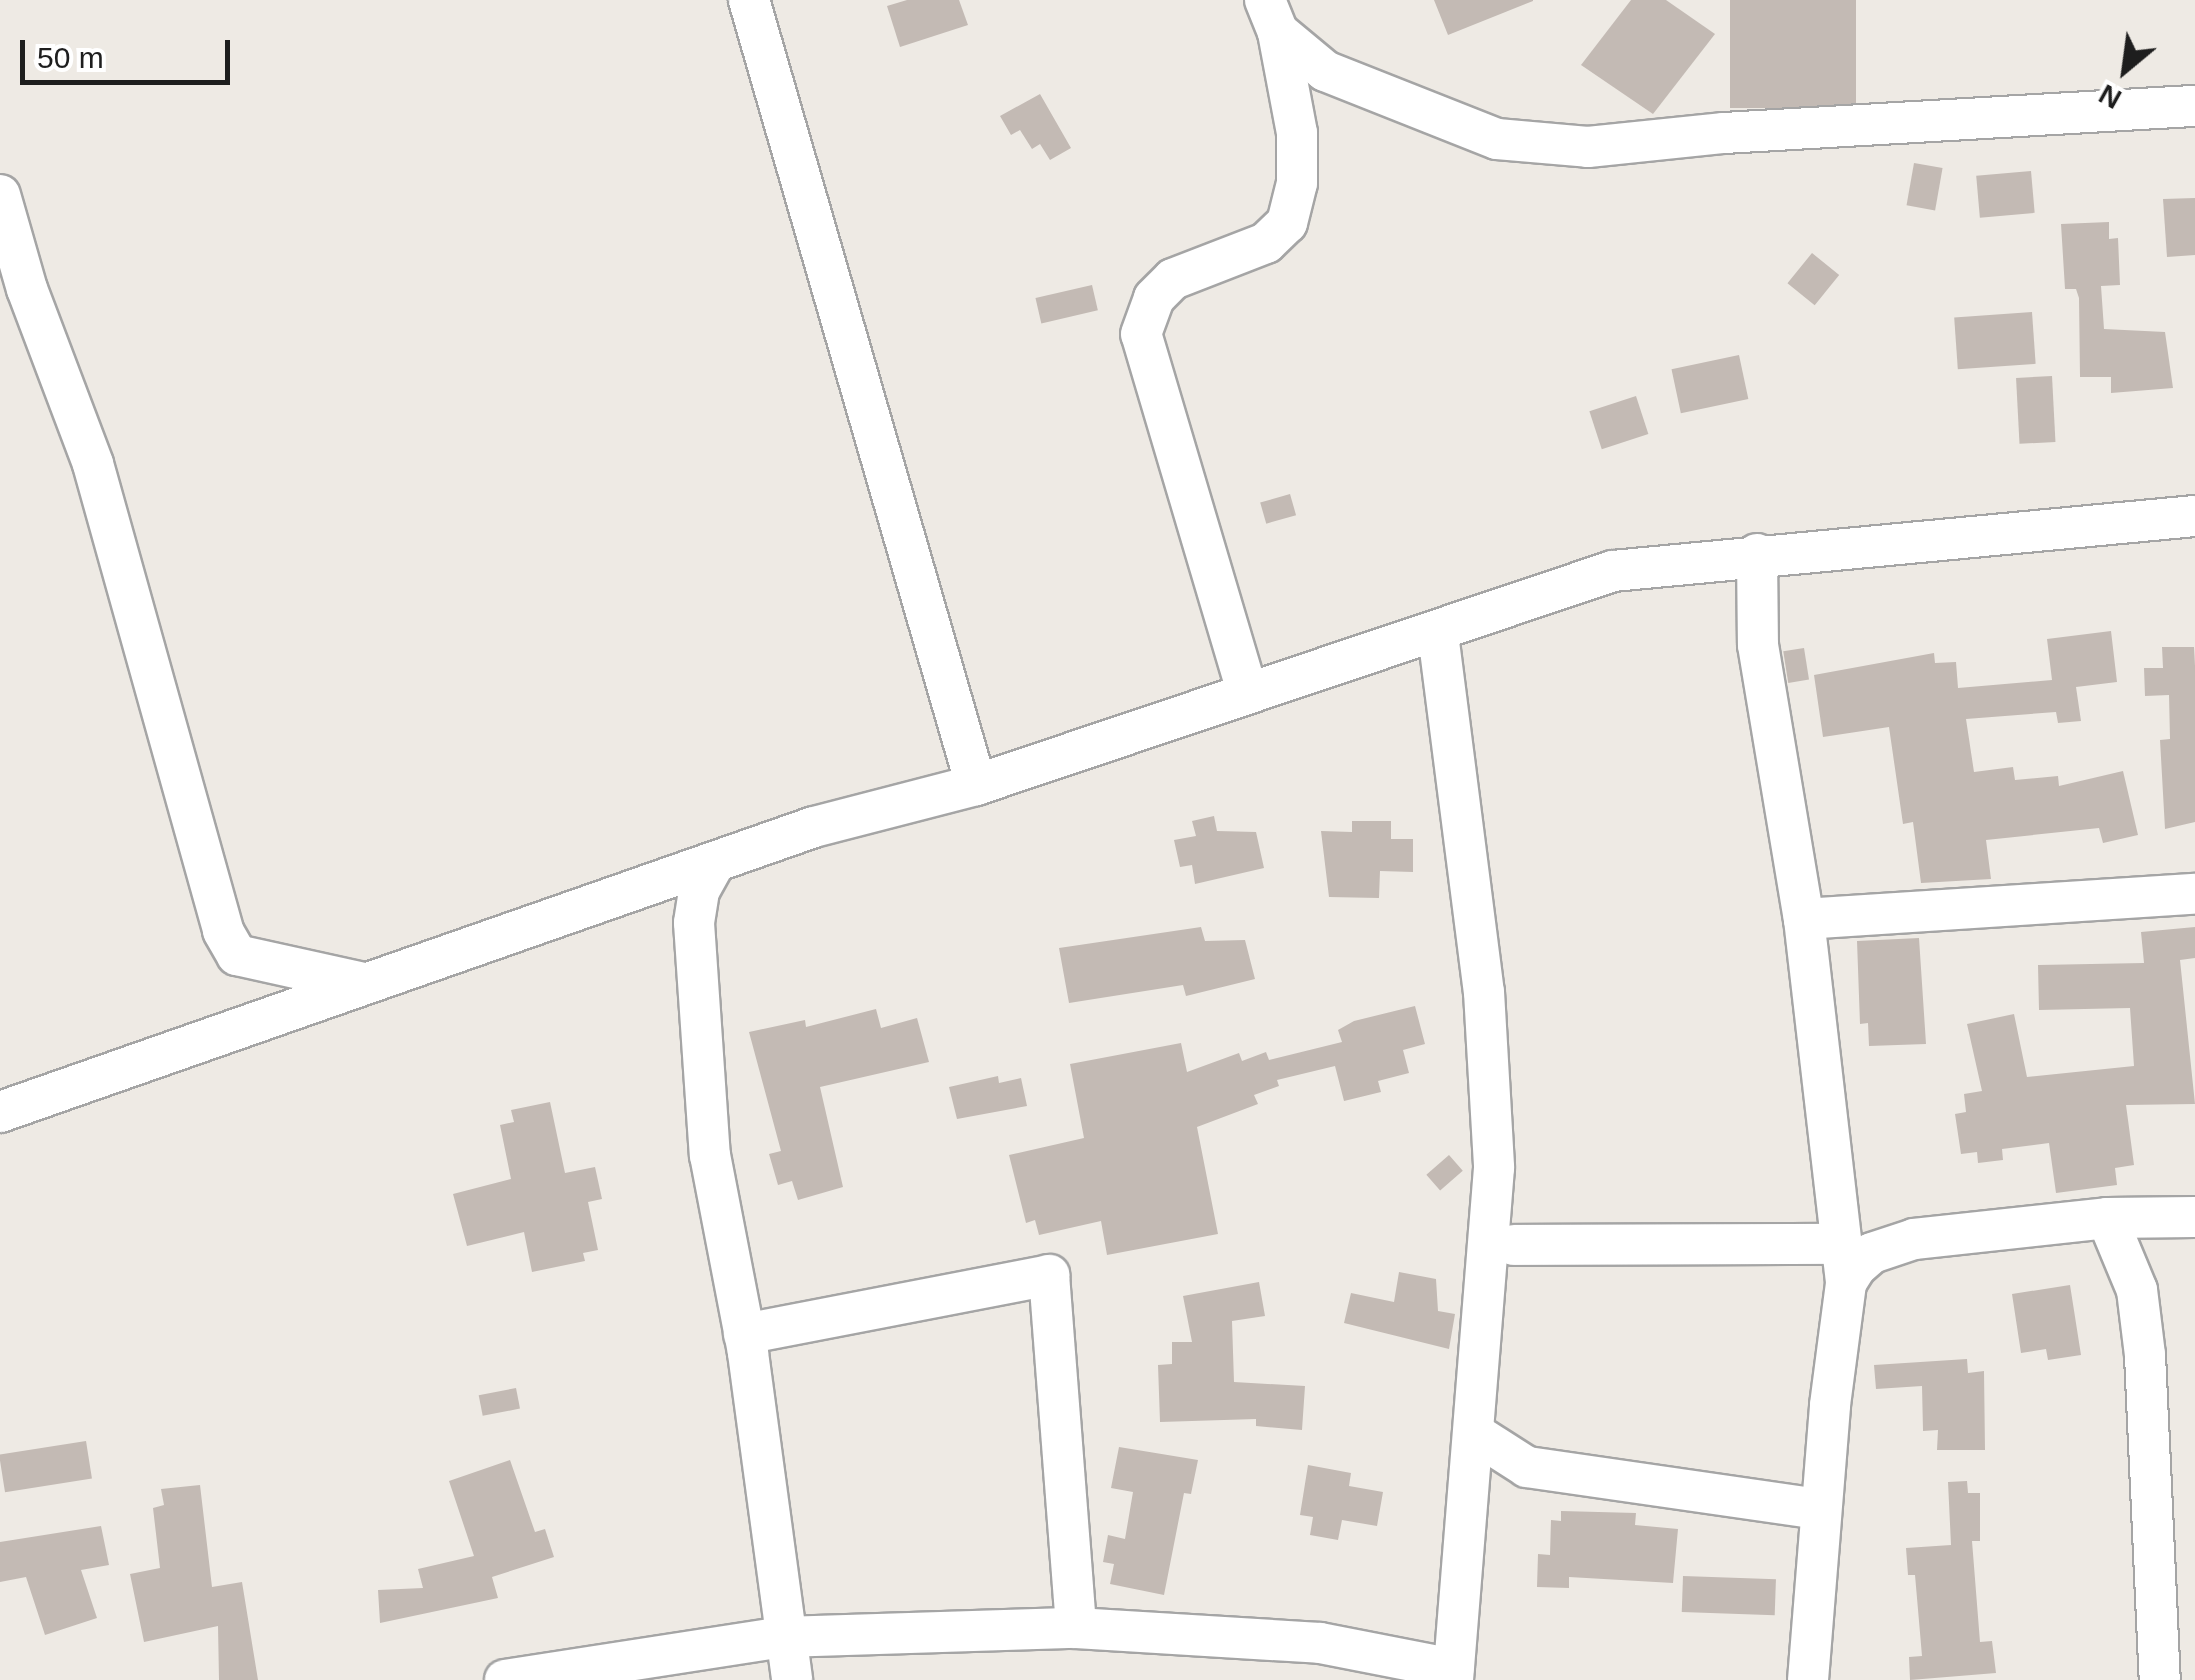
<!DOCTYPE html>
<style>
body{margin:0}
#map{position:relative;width:2195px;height:1680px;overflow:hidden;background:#eeeae4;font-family:Helvetica,sans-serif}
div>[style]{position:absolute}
.building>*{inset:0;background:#c3bab4;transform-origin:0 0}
.roads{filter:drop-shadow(2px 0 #a5a5a5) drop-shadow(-2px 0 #a5a5a5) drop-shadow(0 2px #a5a5a5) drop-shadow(0 -2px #a5a5a5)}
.minor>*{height:40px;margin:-20px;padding:0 20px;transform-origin:20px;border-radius:20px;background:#fff}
span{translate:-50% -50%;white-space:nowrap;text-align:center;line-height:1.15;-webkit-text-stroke:9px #fff;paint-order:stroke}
.north{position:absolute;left:2075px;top:20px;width:100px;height:100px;-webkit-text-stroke:8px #fff;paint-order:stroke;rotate:209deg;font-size:28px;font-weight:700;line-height:40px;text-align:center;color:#1e1e1e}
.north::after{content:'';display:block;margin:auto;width:35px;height:45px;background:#1e1e1e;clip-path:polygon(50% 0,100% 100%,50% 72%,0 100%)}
.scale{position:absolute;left:20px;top:40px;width:210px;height:45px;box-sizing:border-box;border:5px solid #1e1e1e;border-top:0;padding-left:12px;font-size:30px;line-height:35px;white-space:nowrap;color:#1e1e1e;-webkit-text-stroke:8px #fff;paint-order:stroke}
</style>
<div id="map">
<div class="building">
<i style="clip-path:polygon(907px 0,959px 0,968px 25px,900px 47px,887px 6px)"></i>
<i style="clip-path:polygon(1434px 0,1533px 0,1533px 1px,1448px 35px)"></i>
<i style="clip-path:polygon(1631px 0,1666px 0,1715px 34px,1653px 114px,1581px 65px)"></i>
<i style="left:1730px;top:0;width:126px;height:108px"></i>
<i style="clip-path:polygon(1040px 94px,1071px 148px,1050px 160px,1040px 144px,1032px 149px,1020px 130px,1011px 135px,1000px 116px)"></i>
<i style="left:1914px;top:163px;width:29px;height:43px;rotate:10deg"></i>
<i style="left:2031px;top:171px;width:42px;height:55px;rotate:85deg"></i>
<i style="clip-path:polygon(2195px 198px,2195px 255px,2167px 257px,2163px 199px)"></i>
<i style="clip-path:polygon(2109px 222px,2109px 239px,2118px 238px,2120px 285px,2101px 286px,2104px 329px,2165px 332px,2173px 388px,2111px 393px,2111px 377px,2080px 377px,2079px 298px,2076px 289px,2065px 289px,2061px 224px)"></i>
<i style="left:1812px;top:253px;width:35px;height:39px;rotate:39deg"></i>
<i style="left:1092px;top:285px;width:26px;height:58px;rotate:77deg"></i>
<i style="left:2032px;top:312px;width:52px;height:78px;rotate:86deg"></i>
<i style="left:1739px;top:355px;width:45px;height:69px;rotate:78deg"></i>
<i style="left:2052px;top:376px;width:66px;height:36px;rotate:87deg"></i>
<i style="left:1636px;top:396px;width:40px;height:49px;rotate:72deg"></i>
<i style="left:1290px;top:494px;width:22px;height:31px;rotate:74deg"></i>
<i style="clip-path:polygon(2111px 631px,2117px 682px,2076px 687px,2081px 721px,2058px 723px,2056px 712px,1966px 719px,1974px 772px,2013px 767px,2015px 780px,2058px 776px,2059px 786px,2123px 771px,2138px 835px,2103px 843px,2099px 828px,1986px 840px,1991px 879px,1921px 883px,1913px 822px,1903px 824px,1889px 727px,1823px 737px,1814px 675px,1934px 653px,1935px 663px,1956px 662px,1958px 688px,2052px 680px,2047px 639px)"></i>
<i style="clip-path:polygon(2162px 647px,2194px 647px,2195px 666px,2195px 822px,2165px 829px,2160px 740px,2170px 739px,2169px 695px,2145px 696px,2144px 668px,2163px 668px)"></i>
<i style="left:1804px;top:648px;width:32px;height:21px;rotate:81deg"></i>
<i style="clip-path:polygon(1214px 816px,1217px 831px,1256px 832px,1264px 868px,1195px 884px,1192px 865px,1180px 867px,1174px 840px,1196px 836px,1192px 821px)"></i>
<i style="clip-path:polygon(1352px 821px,1391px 821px,1391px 839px,1413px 839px,1413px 872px,1380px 871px,1379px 898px,1329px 897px,1321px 831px,1352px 832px)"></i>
<i style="clip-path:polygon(1201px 927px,1205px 941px,1245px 940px,1255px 979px,1186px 996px,1183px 985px,1069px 1003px,1059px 948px)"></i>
<i style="clip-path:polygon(2195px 927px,2195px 958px,2180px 960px,2195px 1104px,2126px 1105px,2134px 1165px,2115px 1168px,2117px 1185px,2056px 1193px,2049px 1143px,2002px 1149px,2003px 1160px,1978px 1163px,1977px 1152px,1961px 1154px,1955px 1114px,1966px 1112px,1964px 1094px,1982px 1091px,1967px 1024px,2014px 1014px,2027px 1077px,2134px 1066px,2130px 1008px,2039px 1010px,2038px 965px,2144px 963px,2141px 932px)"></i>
<i style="clip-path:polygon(1919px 938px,1926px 1044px,1869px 1046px,1868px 1023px,1860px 1024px,1857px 941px)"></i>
<i style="clip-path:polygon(1415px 1006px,1425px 1044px,1403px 1050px,1409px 1073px,1378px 1081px,1381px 1092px,1344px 1101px,1335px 1066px,1277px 1080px,1279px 1086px,1254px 1095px,1258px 1104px,1197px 1127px,1218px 1234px,1107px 1255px,1101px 1221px,1039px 1235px,1035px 1220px,1026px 1223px,1009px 1155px,1084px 1138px,1070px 1064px,1181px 1043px,1187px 1072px,1239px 1053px,1242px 1061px,1266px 1052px,1269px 1060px,1342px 1042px,1338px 1030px,1354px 1021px)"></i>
<i style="clip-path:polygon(876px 1009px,881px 1028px,917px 1018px,929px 1062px,820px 1087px,843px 1187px,798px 1200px,792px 1181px,778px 1185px,769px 1154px,781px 1151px,749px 1032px,805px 1020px,806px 1027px)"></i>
<i style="clip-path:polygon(998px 1076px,999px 1083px,1021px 1078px,1027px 1106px,957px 1119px,949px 1087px)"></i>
<i style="clip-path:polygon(550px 1102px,565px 1173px,595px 1167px,602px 1199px,588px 1202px,598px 1250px,583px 1253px,585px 1261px,532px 1272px,524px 1232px,467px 1246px,453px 1194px,511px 1179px,500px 1125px,514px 1122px,511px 1110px)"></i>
<i style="left:1449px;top:1155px;width:21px;height:30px;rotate:49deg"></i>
<i style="clip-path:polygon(1399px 1272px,1436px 1279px,1438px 1311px,1455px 1314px,1449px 1349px,1344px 1323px,1351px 1293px,1394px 1302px)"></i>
<i style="clip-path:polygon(1259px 1282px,1265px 1316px,1232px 1321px,1234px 1382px,1305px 1386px,1302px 1430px,1256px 1426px,1256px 1419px,1160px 1422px,1158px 1365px,1172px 1364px,1172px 1342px,1192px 1342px,1183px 1296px)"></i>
<i style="clip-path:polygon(2070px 1285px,2081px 1355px,2048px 1360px,2046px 1349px,2021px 1353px,2012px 1294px)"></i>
<i style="clip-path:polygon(1967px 1359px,1968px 1373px,1984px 1371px,1985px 1450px,1937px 1450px,1938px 1430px,1923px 1431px,1922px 1386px,1876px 1389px,1874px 1365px)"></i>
<i style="left:516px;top:1388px;width:21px;height:38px;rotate:79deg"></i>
<i style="left:86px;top:1441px;width:38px;height:88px;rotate:81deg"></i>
<i style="clip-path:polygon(1119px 1447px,1198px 1460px,1191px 1494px,1184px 1493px,1164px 1595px,1110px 1584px,1114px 1564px,1103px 1562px,1108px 1535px,1125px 1539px,1133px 1492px,1111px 1488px)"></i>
<i style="clip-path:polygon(510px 1460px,535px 1532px,545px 1529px,554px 1557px,492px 1577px,498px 1598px,380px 1623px,378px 1590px,423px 1588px,418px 1569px,474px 1556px,449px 1481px)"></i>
<i style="clip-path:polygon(1308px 1465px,1351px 1473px,1349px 1486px,1383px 1492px,1377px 1526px,1342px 1520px,1338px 1540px,1310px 1535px,1313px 1517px,1300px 1515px)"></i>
<i style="clip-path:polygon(1967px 1481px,1968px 1493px,1980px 1493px,1980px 1541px,1972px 1541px,1980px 1642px,1992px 1641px,1996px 1673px,1910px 1680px,1909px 1657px,1922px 1656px,1915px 1575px,1908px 1575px,1906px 1548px,1951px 1545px,1948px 1482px)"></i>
<i style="clip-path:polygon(200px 1485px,212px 1587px,242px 1582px,258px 1680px,219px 1680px,218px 1626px,144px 1642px,130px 1574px,160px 1568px,153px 1508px,164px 1505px,161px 1489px)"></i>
<i style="clip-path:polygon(1561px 1511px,1636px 1513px,1635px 1525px,1678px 1529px,1673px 1583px,1569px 1577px,1569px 1588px,1537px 1587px,1538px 1554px,1550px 1555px,1551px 1520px,1561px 1521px)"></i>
<i style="clip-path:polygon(101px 1526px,109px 1565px,81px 1570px,97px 1618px,45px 1635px,26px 1577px,0 1582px,0 1542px)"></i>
<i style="left:1683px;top:1576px;width:93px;height:36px;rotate:2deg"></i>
</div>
<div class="roads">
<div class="minor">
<i style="left:749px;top:0;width:817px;rotate:73.87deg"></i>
<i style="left:976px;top:785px;width:672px;rotate:-18.57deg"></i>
<i style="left:1613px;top:571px;width:585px;rotate:-5.4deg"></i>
<i style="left:1265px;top:0;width:35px;rotate:68deg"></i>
<i style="left:1278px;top:32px;width:61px;rotate:39.7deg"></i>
<i style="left:1325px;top:71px;width:185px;rotate:21.6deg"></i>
<i style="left:1497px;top:139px;width:91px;rotate:5deg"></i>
<i style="left:1588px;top:147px;width:137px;rotate:-5.9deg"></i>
<i style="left:1724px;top:133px;width:472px;rotate:-3.3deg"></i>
<i style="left:0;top:195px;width:98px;rotate:74deg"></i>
<i style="left:27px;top:289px;width:187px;rotate:69.3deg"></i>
<i style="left:93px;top:464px;width:485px;rotate:74.4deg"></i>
<i style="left:223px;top:931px;width:28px;rotate:60deg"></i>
<i style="left:237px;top:955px;width:125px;rotate:12.5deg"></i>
<i style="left:1757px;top:554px;width:91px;rotate:89.4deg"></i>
<i style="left:1758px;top:645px;width:278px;rotate:80.5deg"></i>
<i style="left:1804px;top:919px;width:366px;rotate:83.4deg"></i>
<i style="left:1438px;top:634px;width:361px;rotate:82.7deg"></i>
<i style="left:1484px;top:992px;width:176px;rotate:86.7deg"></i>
<i style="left:1494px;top:1168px;width:514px;rotate:94.58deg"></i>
<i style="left:1247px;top:691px;width:372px;rotate:-106.5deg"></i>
<i style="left:1141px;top:334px;width:38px;rotate:-70deg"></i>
<i style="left:1154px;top:298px;width:27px;rotate:-45deg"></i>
<i style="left:1173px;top:279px;width:100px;rotate:-21.2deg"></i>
<i style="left:1266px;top:243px;width:29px;rotate:-44deg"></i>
<i style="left:1287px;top:223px;width:41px;rotate:-76deg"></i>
<i style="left:1297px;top:183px;width:50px;rotate:-90deg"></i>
<i style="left:1297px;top:133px;width:103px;rotate:-100.7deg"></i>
<i style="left:714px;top:864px;width:31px;rotate:119deg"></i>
<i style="left:699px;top:891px;width:32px;rotate:99deg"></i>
<i style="left:694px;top:923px;width:233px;rotate:86.1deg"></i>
<i style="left:710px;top:1155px;width:202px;rotate:79.1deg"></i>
<i style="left:748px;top:1353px;width:330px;rotate:82.3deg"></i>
<i style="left:1804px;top:919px;width:392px;rotate:-3.7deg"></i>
<i style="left:0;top:1112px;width:862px;rotate:-19.3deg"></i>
<i style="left:814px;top:827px;width:167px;rotate:-14.5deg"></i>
<i style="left:2107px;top:1218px;width:78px;rotate:67.4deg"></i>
<i style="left:2137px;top:1290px;width:65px;rotate:83deg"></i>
<i style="left:2145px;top:1355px;width:325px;rotate:87.4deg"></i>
<i style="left:1514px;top:1245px;width:328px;rotate:-0.2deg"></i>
<i style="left:744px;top:1334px;width:311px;rotate:-10.9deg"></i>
<i style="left:1049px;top:1275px;width:354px;rotate:85.6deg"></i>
<i style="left:1477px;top:1435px;width:59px;rotate:32.6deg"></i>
<i style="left:1527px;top:1467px;width:294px;rotate:8.2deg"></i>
<i style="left:505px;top:1680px;width:281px;rotate:-8.8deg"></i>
<i style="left:783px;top:1637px;width:293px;rotate:-1.8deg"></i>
<i style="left:1076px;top:1628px;width:244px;rotate:3.5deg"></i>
<i style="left:1320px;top:1643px;width:136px;rotate:11deg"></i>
<i style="left:1808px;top:1680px;width:276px;rotate:-85.4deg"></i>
<i style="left:1830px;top:1405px;width:123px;rotate:-82.5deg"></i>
<i style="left:1846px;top:1283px;width:19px;rotate:-58deg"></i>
<i style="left:1856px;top:1267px;width:21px;rotate:-41deg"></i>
<i style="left:1872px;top:1253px;width:44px;rotate:-18.4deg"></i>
<i style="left:1914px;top:1239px;width:194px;rotate:-6.2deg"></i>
<i style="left:2107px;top:1218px;width:88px;rotate:-0.7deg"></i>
</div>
</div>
<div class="north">N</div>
<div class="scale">50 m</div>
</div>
